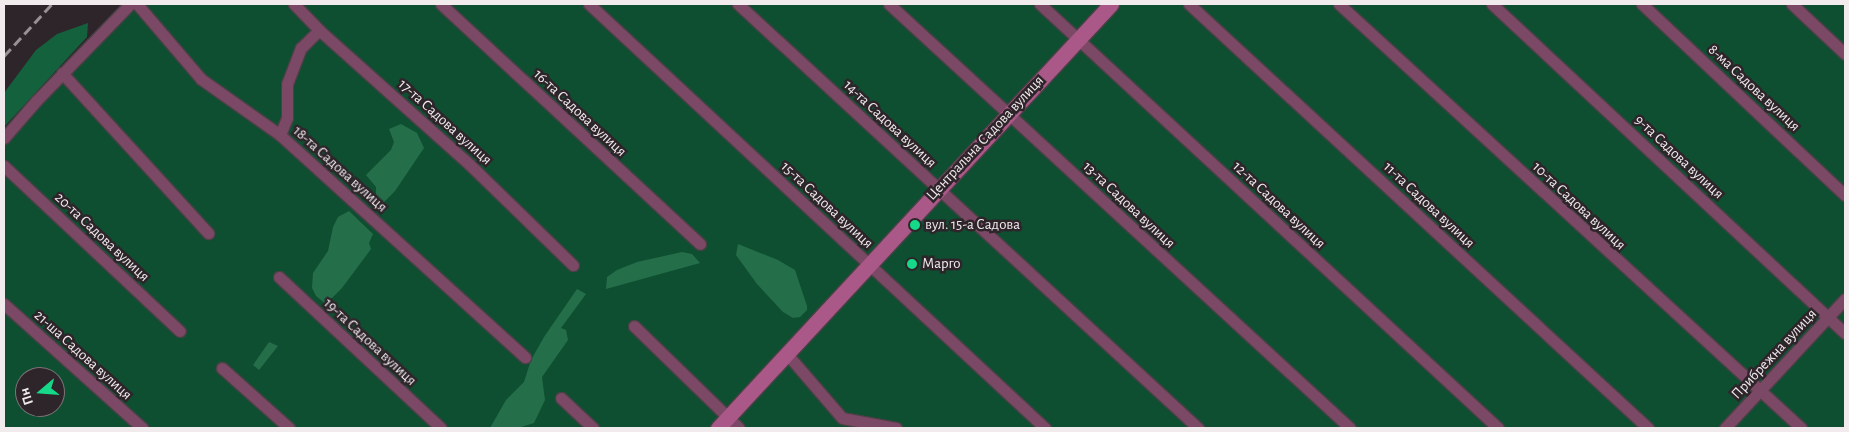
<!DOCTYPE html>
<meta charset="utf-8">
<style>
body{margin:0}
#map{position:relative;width:1849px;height:432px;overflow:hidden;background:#2e252a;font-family:"Alegreya Sans",sans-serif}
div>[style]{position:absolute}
.green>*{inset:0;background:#0e4f31}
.forest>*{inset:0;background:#13613d}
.water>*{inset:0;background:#256e4a}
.roads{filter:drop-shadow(1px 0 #494145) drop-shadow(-1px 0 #494145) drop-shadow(0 1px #494145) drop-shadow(0 -1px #494145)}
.street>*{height:11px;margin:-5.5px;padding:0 5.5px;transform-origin:5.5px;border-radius:5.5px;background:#7b4865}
.secondary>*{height:15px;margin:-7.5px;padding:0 7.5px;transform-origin:7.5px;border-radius:7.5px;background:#a95887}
.rail>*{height:3px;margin-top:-1.5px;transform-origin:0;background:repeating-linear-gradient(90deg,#979094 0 10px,transparent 0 15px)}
.dots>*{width:14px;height:14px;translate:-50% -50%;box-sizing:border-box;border:2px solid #2e252a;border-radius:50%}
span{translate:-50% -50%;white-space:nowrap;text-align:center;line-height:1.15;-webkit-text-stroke:5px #2e252a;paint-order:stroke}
.street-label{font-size:15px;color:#f1ebee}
.poi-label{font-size:15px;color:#f1ebee}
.left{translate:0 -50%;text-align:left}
.frame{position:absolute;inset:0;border:5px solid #f1ebee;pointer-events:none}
.north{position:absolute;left:15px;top:367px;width:50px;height:50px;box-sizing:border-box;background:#2e252a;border:1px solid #7c7478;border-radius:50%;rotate:252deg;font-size:14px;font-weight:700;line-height:20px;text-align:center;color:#f1ebee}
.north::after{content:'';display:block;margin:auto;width:18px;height:22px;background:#15d989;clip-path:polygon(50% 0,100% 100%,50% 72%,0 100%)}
</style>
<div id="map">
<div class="green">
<i style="clip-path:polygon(evenodd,124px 4px,1845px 4px,1845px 428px,4px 428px,4px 135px,124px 4px,25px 377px,55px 377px,55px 407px,25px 407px,25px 377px)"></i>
</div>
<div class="forest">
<i style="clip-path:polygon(88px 23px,87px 37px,4px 127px,4px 93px,36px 50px,57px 34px)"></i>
</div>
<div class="water">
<i style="clip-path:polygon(401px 124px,417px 133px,424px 148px,395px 191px,381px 205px,376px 205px,376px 187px,366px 175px,391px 150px,394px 142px,389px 129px)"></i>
<i style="clip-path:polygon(349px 211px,373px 234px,369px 243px,371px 249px,342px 288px,326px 304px,316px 296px,312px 288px,313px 273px,328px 251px,333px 227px,338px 217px)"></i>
<i style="clip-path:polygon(738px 244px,778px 260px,795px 270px,807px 306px,807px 310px,800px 317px,793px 318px,783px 312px,757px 284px,736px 255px)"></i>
<i style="clip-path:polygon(682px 252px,692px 254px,700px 263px,606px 289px,607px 277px,617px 270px,637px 262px)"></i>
<i style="clip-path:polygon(577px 289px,586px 294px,561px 328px,566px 330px,568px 340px,542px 377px,545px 400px,534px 423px,518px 428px,490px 428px,506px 400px,524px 382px,531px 360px,544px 337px)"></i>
<i style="clip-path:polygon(269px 342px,278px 346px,259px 370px,253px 365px)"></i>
</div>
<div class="roads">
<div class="street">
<i style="left:137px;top:4px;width:99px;rotate:49.5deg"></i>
<i style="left:201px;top:79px;width:97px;rotate:35.3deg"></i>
<i style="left:280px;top:135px;width:331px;rotate:42.2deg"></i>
<i style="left:294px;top:4px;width:36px;rotate:46deg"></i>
<i style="left:319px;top:30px;width:201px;rotate:41.8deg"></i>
<i style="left:469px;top:164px;width:145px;rotate:44.2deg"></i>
<i style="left:441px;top:4px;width:353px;rotate:42.8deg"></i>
<i style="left:589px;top:4px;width:623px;rotate:42.92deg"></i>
<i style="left:738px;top:4px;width:626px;rotate:42.67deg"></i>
<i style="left:889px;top:4px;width:626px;rotate:42.61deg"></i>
<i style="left:1040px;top:4px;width:624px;rotate:42.79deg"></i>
<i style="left:1189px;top:4px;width:625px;rotate:42.73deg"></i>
<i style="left:1339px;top:4px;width:627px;rotate:42.54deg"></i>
<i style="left:1492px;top:4px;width:483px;rotate:43deg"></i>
<i style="left:1642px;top:4px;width:279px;rotate:43.3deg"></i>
<i style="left:1792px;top:4px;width:73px;rotate:43.3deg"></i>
<i style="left:62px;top:73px;width:217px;rotate:47.6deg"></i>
<i style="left:280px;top:135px;width:18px;rotate:-68deg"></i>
<i style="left:287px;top:118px;width:34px;rotate:-90deg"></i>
<i style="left:287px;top:84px;width:39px;rotate:-69deg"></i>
<i style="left:301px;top:48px;width:25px;rotate:-45deg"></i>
<i style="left:4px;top:138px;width:49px;rotate:-49.1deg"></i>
<i style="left:36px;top:101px;width:135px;rotate:-45.9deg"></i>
<i style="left:4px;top:166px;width:241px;rotate:43.2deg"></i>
<i style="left:279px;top:277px;width:221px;rotate:43deg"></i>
<i style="left:4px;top:304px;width:186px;rotate:41.9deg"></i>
<i style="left:634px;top:326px;width:146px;rotate:44.2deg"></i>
<i style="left:787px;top:354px;width:84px;rotate:49.3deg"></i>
<i style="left:842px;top:418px;width:55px;rotate:10.5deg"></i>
<i style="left:222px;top:368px;width:90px;rotate:41.8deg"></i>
<i style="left:561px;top:398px;width:44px;rotate:43.2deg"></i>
<i style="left:1725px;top:428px;width:176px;rotate:-47.1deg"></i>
</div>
<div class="secondary">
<i style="left:718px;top:428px;width:578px;rotate:-47.17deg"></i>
</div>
</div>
<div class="rail">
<i style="left:4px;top:56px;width:71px;rotate:-47.3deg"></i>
</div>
<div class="dots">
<i style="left:915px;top:225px;background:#15d989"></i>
<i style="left:912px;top:264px;background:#15d989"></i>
</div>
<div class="street-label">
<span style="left:1754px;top:88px;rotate:43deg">8-ма Садова вулиця</span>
<span style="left:580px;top:113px;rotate:43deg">16-та Садова вулиця</span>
<span style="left:445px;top:122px;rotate:42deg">17-та Садова вулиця</span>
<span style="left:890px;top:124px;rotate:43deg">14-та Садова вулиця</span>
<span style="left:985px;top:138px;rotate:-47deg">Центральна Садова вулиця</span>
<span style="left:1679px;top:157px;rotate:43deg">9-та Садова вулиця</span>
<span style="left:340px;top:169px;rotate:42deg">18-та Садова вулиця</span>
<span style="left:827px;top:205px;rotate:43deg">15-та Садова вулиця</span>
<span style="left:1129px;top:205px;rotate:43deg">13-та Садова вулиця</span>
<span style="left:1279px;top:205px;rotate:43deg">12-та Садова вулиця</span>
<span style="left:1429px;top:205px;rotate:43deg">11-та Садова вулиця</span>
<span style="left:1579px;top:206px;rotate:43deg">10-та Садова вулиця</span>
<span style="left:102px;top:237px;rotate:43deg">20-та Садова вулиця</span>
<span style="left:370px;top:342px;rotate:43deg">19-та Садова вулиця</span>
<span style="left:1774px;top:354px;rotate:-47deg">Прибрежна вулиця</span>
<span style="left:83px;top:355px;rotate:42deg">21-ша Садова вулиця</span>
</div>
<div class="poi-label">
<span class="left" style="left:925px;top:225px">вул. 15-а Садова</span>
<span class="left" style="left:922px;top:264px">Марго</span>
</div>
<div class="frame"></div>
<div class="north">Пн</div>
</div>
